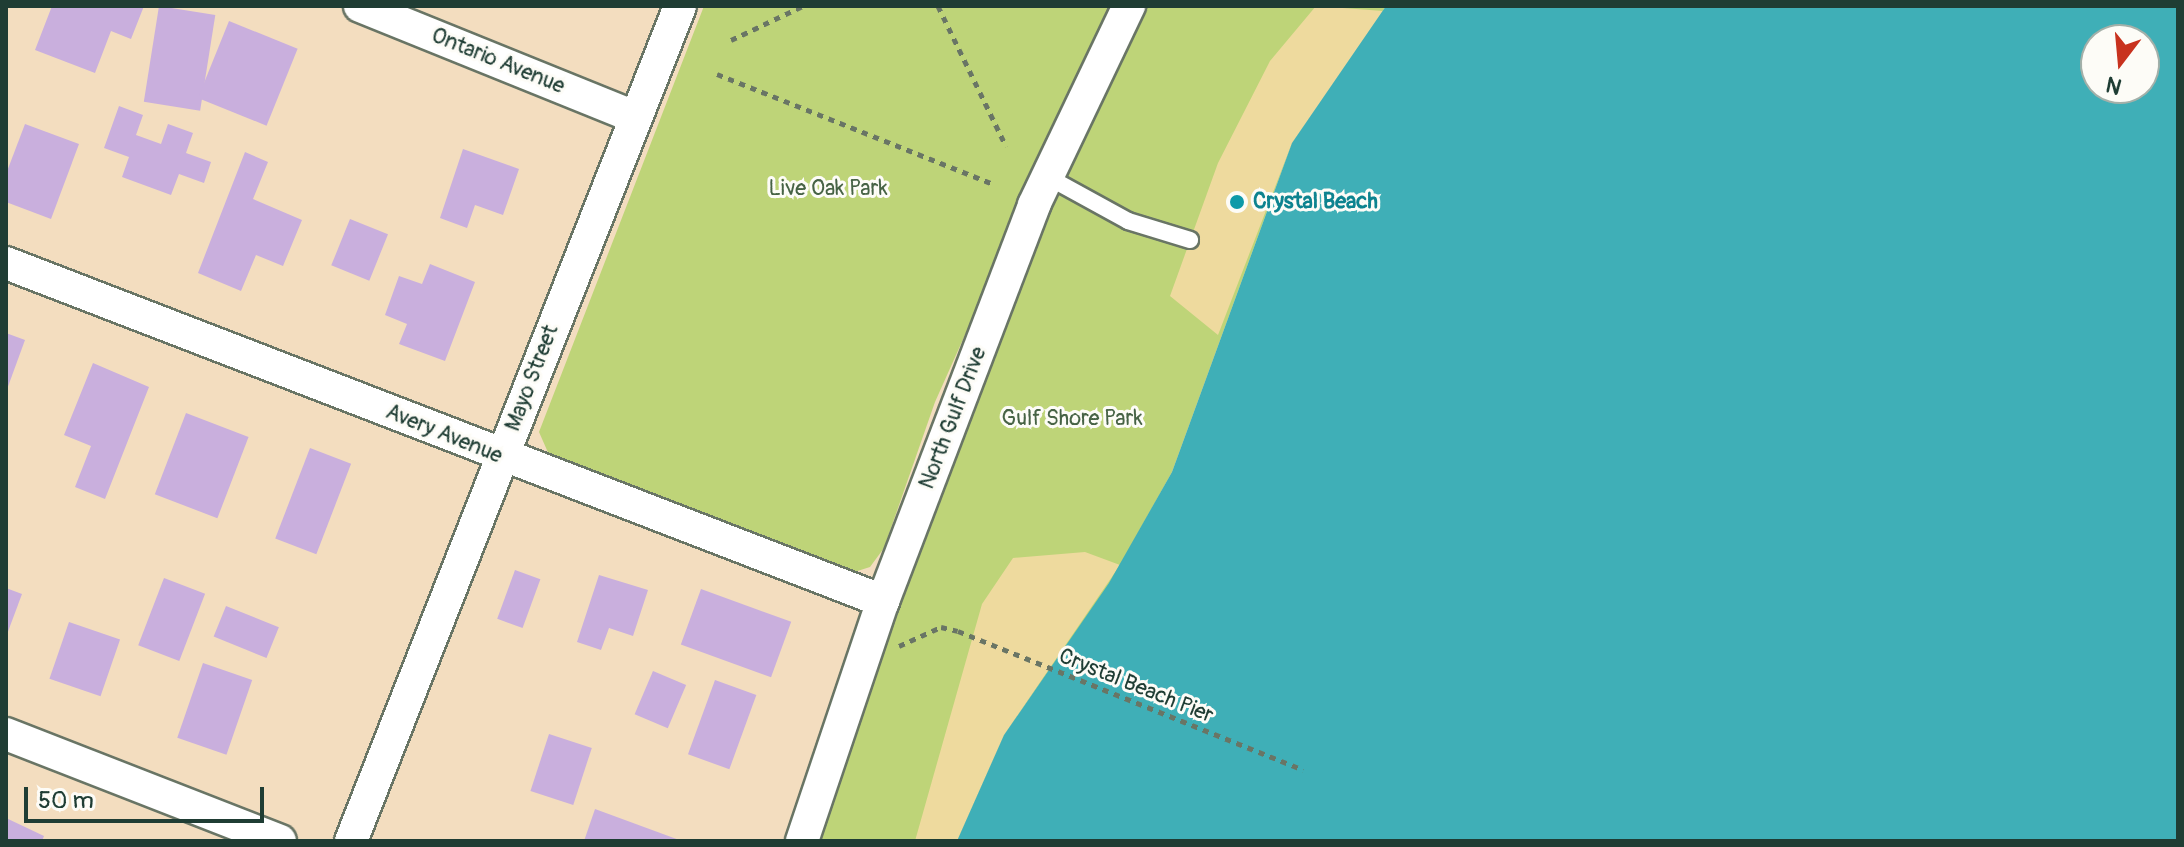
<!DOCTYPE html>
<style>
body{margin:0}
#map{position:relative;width:2184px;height:847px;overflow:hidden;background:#f3ddbf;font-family:Pangolin,sans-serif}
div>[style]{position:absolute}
.green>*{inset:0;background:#bed478}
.sand>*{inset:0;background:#eeda9e}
.water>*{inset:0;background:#3fafb7}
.building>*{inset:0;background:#c9afdd;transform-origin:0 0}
.path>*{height:5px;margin-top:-2.5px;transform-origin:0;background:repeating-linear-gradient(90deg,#697565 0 6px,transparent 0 12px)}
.roads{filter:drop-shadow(2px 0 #697565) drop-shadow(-2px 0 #697565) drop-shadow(0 2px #697565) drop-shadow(0 -2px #697565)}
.lane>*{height:16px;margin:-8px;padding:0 8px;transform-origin:8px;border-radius:8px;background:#fff}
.street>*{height:32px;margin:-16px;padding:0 16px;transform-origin:16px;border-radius:16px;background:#fff}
.dots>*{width:22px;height:22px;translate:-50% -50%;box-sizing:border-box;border:4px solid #fdfcf7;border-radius:50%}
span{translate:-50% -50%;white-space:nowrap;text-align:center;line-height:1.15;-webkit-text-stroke:6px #fdfcf7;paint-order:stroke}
.street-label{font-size:22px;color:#1f3d34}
.park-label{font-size:22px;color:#476345}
.culture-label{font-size:22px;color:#0d838f;font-weight:700}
.left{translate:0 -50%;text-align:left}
.frame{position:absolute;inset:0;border:8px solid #1f3d34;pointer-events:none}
.north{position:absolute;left:2080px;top:24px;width:80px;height:80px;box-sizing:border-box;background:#fdfcf7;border:2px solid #a4b0a9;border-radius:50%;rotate:196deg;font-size:22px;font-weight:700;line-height:32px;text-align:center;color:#1f3d34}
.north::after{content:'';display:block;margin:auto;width:28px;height:36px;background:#c8321e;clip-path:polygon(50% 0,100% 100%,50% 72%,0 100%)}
.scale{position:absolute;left:24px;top:787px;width:240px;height:36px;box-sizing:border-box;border:4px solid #1f3d34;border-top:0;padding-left:10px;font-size:24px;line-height:28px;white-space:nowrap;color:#1f3d34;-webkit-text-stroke:6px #fdfcf7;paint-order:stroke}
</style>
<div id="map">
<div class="green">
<i style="clip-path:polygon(704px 6px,1112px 6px,935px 402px,884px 548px,870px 567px,848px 574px,550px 457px,539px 432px)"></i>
<i style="clip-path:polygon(1129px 6px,1386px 6px,1292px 143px,1172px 472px,1110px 583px,1004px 735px,957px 841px,800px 841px)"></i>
</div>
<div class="sand">
<i style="clip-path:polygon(1316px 6px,1383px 11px,1292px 143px,1218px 335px,1170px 296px,1218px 163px,1270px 61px)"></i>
<i style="clip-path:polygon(1085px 552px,1120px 565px,1004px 735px,957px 841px,915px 841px,982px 604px,1013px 558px)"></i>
</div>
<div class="water">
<i style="clip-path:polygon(evenodd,1386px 6px,2178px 6px,2178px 841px,957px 841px,1004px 735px,1109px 583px,1172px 472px,1292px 143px,1386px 6px,2096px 40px,2144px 40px,2144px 88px,2096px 88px,2096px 40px)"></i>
</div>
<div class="building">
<i style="clip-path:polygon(52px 6px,144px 6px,131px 39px,111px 31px,95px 73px,35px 50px)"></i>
<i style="left:159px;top:6px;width:57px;height:97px;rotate:9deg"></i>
<i style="left:229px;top:21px;width:74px;height:83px;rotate:22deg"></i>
<i style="clip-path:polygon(119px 106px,143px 115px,136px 135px,161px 144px,168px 124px,193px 133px,186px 153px,211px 162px,204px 183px,179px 174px,171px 195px,122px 177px,129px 157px,104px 148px)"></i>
<i style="clip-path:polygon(25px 124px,79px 144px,51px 219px,6px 202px,6px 174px)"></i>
<i style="clip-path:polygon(463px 149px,519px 169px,503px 215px,475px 205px,467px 228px,440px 218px)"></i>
<i style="clip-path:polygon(245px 152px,268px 162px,253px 199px,302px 220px,283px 266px,256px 255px,241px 291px,198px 273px)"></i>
<i style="left:350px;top:219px;width:41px;height:50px;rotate:22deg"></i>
<i style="clip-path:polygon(430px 264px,475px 282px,445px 361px,399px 344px,407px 324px,385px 315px,399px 276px,422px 284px)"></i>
<i style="clip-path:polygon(6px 333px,25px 340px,6px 392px)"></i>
<i style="clip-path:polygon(93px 363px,149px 387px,105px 499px,75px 487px,91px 446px,64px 435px)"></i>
<i style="left:186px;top:413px;width:67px;height:87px;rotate:21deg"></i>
<i style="left:310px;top:448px;width:44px;height:97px;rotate:21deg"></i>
<i style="left:515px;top:570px;width:27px;height:52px;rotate:20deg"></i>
<i style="clip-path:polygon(599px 575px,648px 590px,633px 636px,609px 628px,601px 650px,577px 642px)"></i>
<i style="left:164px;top:578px;width:44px;height:72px;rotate:21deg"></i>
<i style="clip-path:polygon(6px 588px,22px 594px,6px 637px)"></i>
<i style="left:701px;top:589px;width:96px;height:59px;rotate:20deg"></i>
<i style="left:226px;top:606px;width:57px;height:33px;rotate:22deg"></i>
<i style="left:69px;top:622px;width:54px;height:60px;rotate:19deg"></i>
<i style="left:203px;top:663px;width:52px;height:79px;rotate:19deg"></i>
<i style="left:653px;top:671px;width:36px;height:47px;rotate:23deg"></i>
<i style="left:715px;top:680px;width:44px;height:79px;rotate:20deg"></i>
<i style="left:549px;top:734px;width:45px;height:60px;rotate:18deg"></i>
<i style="clip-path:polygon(595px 809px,682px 841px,584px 841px)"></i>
<i style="clip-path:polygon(6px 818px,44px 836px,42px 841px,6px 841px)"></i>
</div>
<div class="path">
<i style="left:938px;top:6px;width:156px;rotate:64.1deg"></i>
<i style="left:731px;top:40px;width:80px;rotate:-25.3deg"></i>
<i style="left:717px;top:74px;width:295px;rotate:21.7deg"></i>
<i style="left:899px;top:646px;width:46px;rotate:-24.3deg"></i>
<i style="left:941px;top:627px;width:17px;rotate:13deg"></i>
<i style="left:958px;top:631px;width:372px;rotate:21.9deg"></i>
</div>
<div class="roads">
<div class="lane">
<i style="left:1048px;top:177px;width:91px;rotate:28.8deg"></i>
<i style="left:1128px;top:221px;width:65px;rotate:17deg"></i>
</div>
<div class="street">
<i style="left:360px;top:6px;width:297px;rotate:22deg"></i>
<i style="left:6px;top:263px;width:940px;rotate:21.08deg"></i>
<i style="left:6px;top:734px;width:294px;rotate:21.3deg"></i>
<i style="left:351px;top:841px;width:897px;rotate:-68.49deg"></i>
<i style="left:802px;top:841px;width:253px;rotate:-71.4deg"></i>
<i style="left:883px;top:601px;width:424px;rotate:-69.1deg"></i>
<i style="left:1034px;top:205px;width:221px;rotate:-64.5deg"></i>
</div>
</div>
<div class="dots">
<i style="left:1237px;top:202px;background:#0f9aa8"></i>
</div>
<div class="street-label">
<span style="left:498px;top:61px;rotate:22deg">Ontario Avenue</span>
<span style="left:532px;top:378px;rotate:-69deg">Mayo Street</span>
<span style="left:953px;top:418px;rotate:-69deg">North Gulf Drive</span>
<span style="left:444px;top:434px;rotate:22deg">Avery Avenue</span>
<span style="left:1136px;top:686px;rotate:22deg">Crystal Beach Pier</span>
</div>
<div class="park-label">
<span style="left:828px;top:189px">Live Oak Park</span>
<span style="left:1072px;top:419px">Gulf Shore Park</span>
</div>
<div class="culture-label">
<span class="left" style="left:1253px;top:202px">Crystal Beach</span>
</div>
<div class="frame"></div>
<div class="north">N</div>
<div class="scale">50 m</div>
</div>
